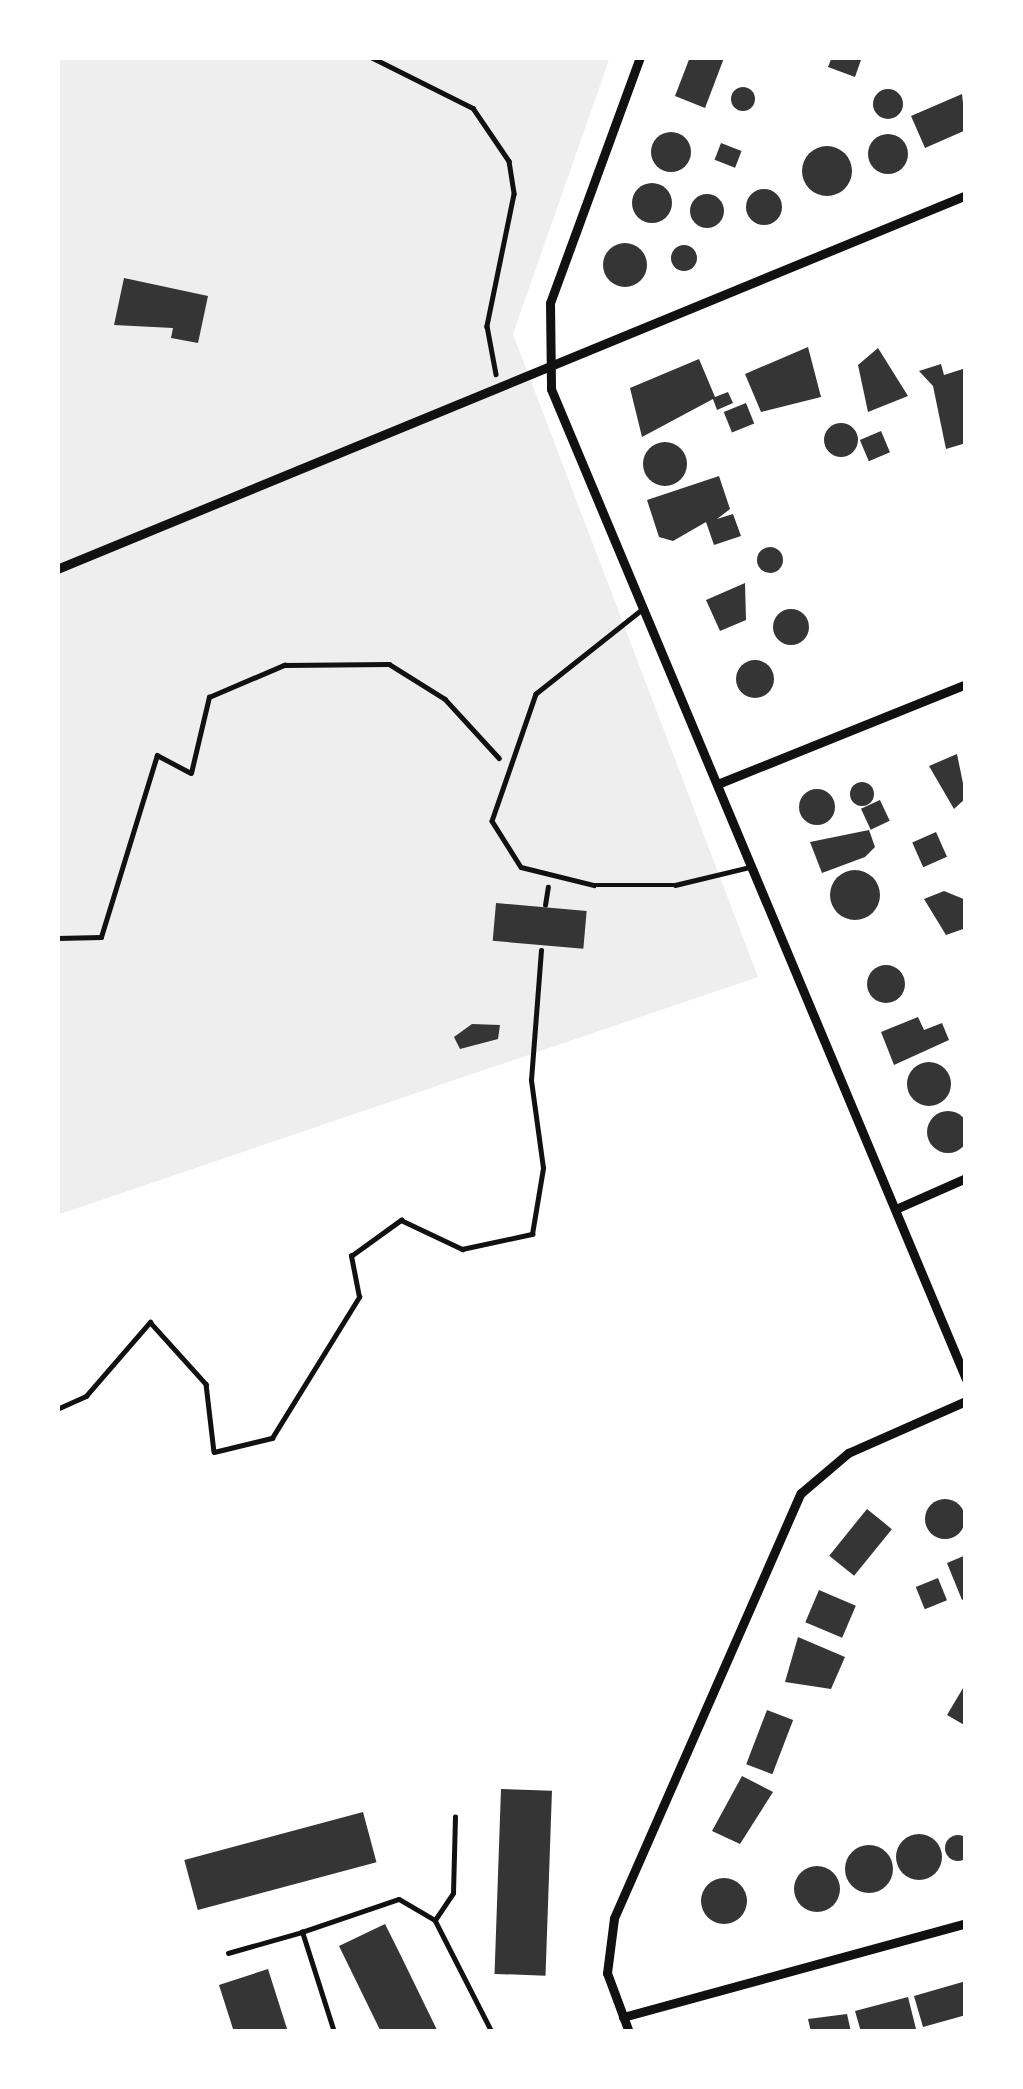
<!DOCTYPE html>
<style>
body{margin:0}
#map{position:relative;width:1023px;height:2089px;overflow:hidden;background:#fff;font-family:"Source Sans 3",sans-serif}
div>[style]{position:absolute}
.green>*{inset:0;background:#eee}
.building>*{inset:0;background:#353535;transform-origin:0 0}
.round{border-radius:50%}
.path>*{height:4.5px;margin:-2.25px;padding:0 2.25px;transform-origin:2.25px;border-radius:2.25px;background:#111}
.service>*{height:4.5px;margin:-2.25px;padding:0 2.25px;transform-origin:2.25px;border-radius:2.25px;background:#111}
.minor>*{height:9px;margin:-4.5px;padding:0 4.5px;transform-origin:4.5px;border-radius:4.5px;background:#111}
span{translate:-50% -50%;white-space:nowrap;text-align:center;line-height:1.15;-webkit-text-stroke:9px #fff;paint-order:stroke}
.frame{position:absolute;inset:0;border:60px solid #fff;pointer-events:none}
</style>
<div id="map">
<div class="green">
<i style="clip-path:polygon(57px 57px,610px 57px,513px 334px,758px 977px,57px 1215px)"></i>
</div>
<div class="building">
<i style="clip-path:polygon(690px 57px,724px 58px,705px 108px,675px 96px)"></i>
<i style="clip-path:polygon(862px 57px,855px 77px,828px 67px,832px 57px)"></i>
<i class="round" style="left:731px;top:87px;width:24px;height:24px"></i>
<i class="round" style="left:873px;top:89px;width:30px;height:30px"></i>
<i style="clip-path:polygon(962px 94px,966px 130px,925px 148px,911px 116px)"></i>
<i class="round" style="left:651px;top:132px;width:40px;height:40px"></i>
<i class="round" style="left:868px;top:134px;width:40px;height:40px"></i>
<i style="left:721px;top:143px;width:22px;height:18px;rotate:21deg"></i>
<i class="round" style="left:802px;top:146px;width:50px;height:50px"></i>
<i class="round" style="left:632px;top:183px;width:40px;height:40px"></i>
<i class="round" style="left:746px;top:189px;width:36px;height:36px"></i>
<i class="round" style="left:690px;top:194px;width:34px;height:34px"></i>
<i class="round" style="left:603px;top:243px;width:44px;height:44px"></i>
<i class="round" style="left:671px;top:245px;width:26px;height:26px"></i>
<i style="clip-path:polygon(124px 278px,208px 296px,198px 343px,171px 338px,173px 328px,114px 325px)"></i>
<i style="clip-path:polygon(808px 347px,821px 397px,761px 412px,745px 374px)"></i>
<i style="clip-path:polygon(878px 348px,908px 396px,868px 412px,858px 365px)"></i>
<i style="clip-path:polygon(699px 359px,715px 397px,728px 392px,733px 403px,717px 410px,713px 399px,642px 437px,630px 388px)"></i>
<i style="clip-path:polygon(941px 364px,944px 375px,966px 368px,966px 443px,946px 449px,933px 386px,919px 371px)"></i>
<i style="left:746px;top:403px;width:22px;height:24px;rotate:68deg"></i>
<i class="round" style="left:824px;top:423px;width:34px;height:34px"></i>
<i style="left:881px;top:431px;width:23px;height:23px;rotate:67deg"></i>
<i class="round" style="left:643px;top:442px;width:44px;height:44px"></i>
<i style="clip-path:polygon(719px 476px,730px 509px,717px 519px,733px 514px,741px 536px,714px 545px,706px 522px,673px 541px,659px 537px,647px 500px)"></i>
<i class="round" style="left:757px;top:547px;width:26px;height:26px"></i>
<i style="clip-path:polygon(745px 583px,746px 620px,720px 631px,706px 600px)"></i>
<i class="round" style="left:773px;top:609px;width:36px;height:36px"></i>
<i class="round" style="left:736px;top:660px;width:38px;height:38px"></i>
<i style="clip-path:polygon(957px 754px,966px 798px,954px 809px,929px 766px)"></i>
<i class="round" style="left:850px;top:782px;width:24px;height:24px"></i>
<i class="round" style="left:799px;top:789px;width:36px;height:36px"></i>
<i style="left:880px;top:800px;width:23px;height:21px;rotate:65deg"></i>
<i style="clip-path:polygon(869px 830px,875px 847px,865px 857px,822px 873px,810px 842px)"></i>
<i style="left:936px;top:832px;width:27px;height:26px;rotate:66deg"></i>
<i class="round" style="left:830px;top:870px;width:50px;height:50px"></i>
<i style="clip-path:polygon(944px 891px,966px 900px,966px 928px,946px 935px,924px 899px)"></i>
<i style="left:496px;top:903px;width:91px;height:38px;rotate:5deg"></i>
<i class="round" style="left:867px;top:965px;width:38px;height:38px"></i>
<i style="clip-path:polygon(918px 1017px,924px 1030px,942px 1023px,949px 1040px,894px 1065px,881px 1032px)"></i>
<i style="clip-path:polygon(472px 1024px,500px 1025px,498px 1039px,460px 1049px,454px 1037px)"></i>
<i class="round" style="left:907px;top:1062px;width:44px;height:44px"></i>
<i class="round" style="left:927px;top:1111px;width:42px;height:42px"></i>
<i class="round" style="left:925px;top:1499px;width:40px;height:40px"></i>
<i style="left:867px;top:1509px;width:32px;height:60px;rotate:39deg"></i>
<i style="clip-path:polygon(966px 1555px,966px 1598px,962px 1600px,947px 1563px)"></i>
<i style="left:938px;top:1578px;width:24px;height:24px;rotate:68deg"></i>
<i style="left:819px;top:1590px;width:40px;height:35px;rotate:23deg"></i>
<i style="clip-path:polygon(798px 1637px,845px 1657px,831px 1689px,785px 1682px)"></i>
<i style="clip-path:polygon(966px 1683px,966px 1726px,947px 1715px)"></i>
<i style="left:767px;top:1710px;width:28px;height:58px;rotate:21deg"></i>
<i style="clip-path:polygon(742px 1776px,773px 1792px,740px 1844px,712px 1831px)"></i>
<i style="left:501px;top:1789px;width:51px;height:185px;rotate:2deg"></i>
<i style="left:363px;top:1812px;width:52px;height:185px;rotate:75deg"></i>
<i class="round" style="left:896px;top:1834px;width:46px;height:46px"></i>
<i class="round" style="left:945px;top:1835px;width:26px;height:26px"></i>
<i class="round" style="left:845px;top:1845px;width:48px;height:48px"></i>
<i class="round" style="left:794px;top:1866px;width:46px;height:46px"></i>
<i class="round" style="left:701px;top:1878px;width:46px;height:46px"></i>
<i style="clip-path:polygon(385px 1924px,401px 1956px,438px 2032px,381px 2032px,339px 1946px)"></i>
<i style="clip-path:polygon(268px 1969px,288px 2032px,234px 2032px,219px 1985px)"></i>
<i style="clip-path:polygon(966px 1981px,966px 2015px,923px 2027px,914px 1996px)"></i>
<i style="clip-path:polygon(908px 1997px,916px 2029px,861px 2032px,855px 2011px)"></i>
<i style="clip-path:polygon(847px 2014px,851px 2032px,811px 2032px,808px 2019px)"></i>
</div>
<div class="path">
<i style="left:371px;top:57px;width:114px;rotate:26.6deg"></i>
<i style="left:473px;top:108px;width:64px;rotate:55.8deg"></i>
<i style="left:509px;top:161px;width:33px;rotate:81deg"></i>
<i style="left:514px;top:194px;width:135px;rotate:101.6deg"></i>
<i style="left:487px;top:326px;width:49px;rotate:79.4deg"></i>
<i style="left:545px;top:905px;width:18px;rotate:-81deg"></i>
<i style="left:57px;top:938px;width:44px;rotate:-1.3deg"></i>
<i style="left:101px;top:937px;width:190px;rotate:-72.9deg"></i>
<i style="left:157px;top:755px;width:38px;rotate:28deg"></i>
<i style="left:191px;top:773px;width:78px;rotate:-76.7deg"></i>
<i style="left:209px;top:697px;width:82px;rotate:-23.1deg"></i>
<i style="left:284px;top:665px;width:105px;rotate:-0.5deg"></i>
<i style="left:389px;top:664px;width:66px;rotate:32deg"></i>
<i style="left:445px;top:699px;width:80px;rotate:47.5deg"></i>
<i style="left:57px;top:1409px;width:32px;rotate:-24deg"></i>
<i style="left:86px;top:1396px;width:98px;rotate:-49.1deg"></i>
<i style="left:150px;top:1322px;width:84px;rotate:47.9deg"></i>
<i style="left:206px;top:1384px;width:68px;rotate:83.3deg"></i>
<i style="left:214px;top:1452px;width:60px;rotate:-13.6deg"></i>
<i style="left:272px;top:1438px;width:166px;rotate:-58.3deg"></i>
<i style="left:359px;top:1297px;width:42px;rotate:-101deg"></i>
<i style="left:351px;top:1256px;width:62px;rotate:-35.8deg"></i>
<i style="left:401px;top:1220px;width:68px;rotate:25.4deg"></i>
<i style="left:462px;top:1249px;width:72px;rotate:-12.1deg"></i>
<i style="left:532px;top:1234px;width:67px;rotate:-80.5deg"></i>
<i style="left:543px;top:1168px;width:89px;rotate:-97.8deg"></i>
<i style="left:531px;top:1080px;width:130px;rotate:-85.6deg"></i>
</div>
<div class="service">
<i style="left:642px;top:610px;width:135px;rotate:141.6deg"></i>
<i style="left:536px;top:694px;width:134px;rotate:109.1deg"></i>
<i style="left:492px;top:821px;width:54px;rotate:57.8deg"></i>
<i style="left:521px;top:867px;width:75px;rotate:13.9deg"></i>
<i style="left:594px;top:885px;width:81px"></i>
<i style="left:675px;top:885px;width:77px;rotate:-13.5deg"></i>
<i style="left:435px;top:1920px;width:32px;rotate:-56deg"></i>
<i style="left:453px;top:1893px;width:76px;rotate:-88.5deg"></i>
<i style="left:228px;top:1953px;width:77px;rotate:-15.8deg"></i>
<i style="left:334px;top:2032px;width:105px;rotate:-107.7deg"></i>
<i style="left:302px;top:1932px;width:102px;rotate:-18.8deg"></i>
<i style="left:399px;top:1899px;width:42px;rotate:30.3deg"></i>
<i style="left:435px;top:1920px;width:126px;rotate:63deg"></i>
</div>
<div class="minor">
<i style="left:640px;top:57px;width:262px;rotate:110.1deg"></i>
<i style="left:550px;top:303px;width:86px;rotate:89.3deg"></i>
<i style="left:551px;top:389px;width:1073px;rotate:67.26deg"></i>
<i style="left:57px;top:569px;width:983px;rotate:-22.36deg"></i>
<i style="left:720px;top:783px;width:265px;rotate:-21.9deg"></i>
<i style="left:898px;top:1208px;width:74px;rotate:-23.8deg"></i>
<i style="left:623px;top:2017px;width:356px;rotate:-15.3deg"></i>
<i style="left:629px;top:2032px;width:63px;rotate:-110.4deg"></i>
<i style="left:607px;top:1973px;width:55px;rotate:-82.7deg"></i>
<i style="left:614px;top:1918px;width:464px;rotate:-66.3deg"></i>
<i style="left:801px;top:1493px;width:62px;rotate:-40.4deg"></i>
<i style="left:848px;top:1453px;width:129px;rotate:-23.8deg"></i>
</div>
<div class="frame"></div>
</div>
